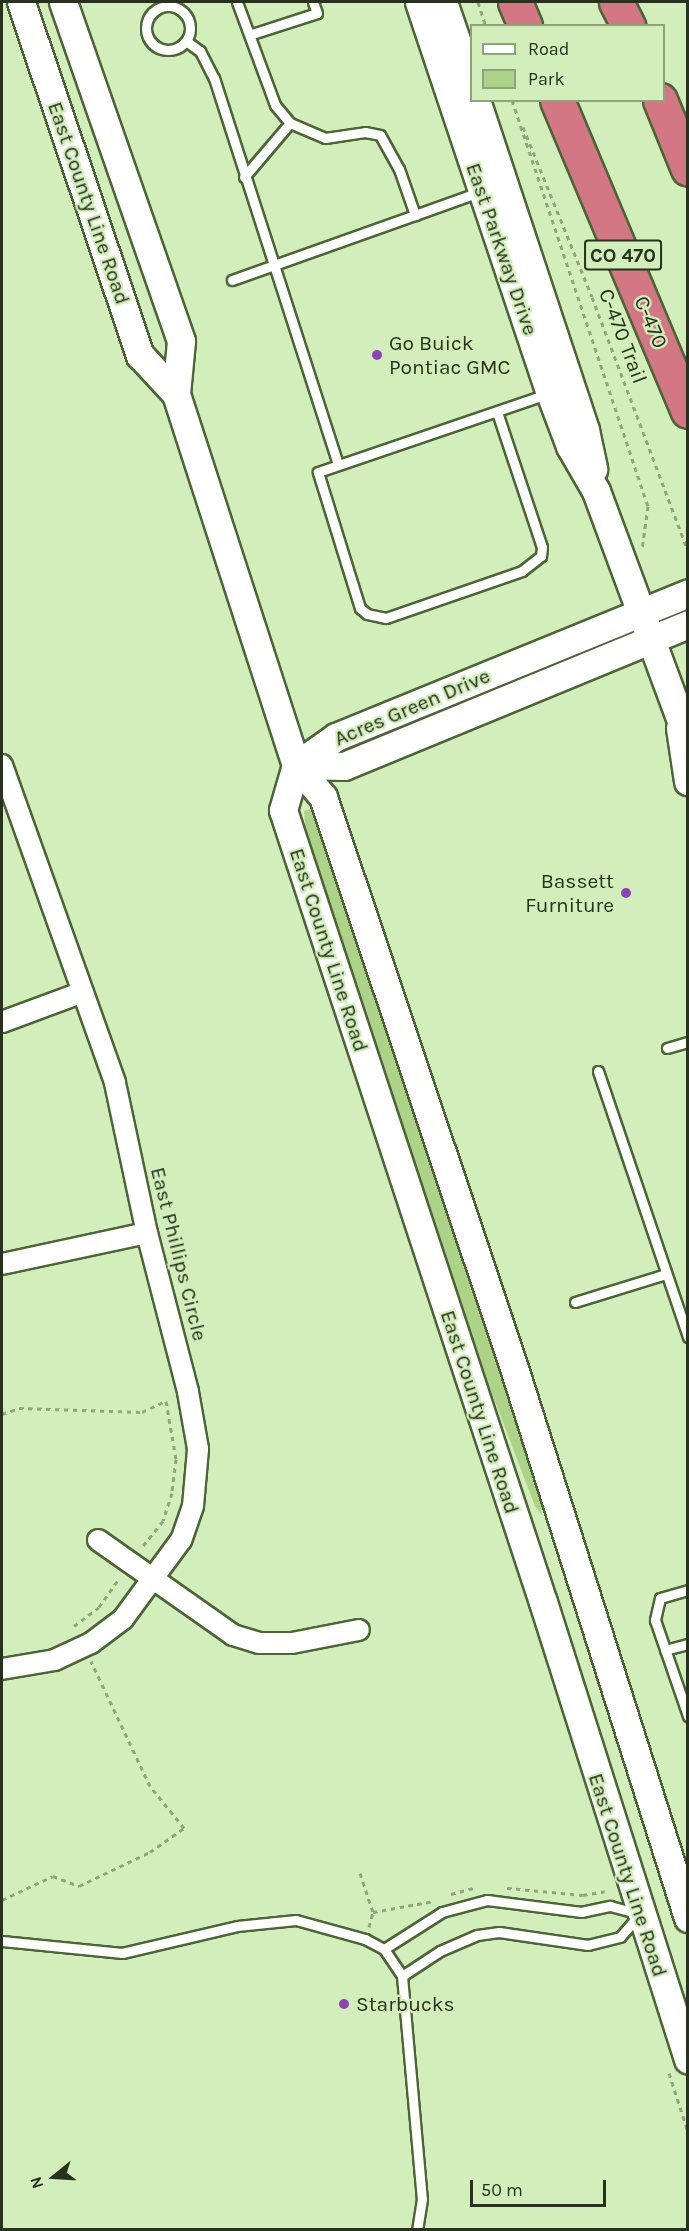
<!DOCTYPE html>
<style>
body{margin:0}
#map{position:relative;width:689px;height:2231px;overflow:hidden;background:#d2eeba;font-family:Karla,sans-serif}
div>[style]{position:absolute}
.green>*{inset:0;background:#acd388}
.path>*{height:3px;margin-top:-1.5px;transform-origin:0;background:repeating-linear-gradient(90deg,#90a57d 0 4.5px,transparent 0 9px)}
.roads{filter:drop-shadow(2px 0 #4c6436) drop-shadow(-2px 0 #4c6436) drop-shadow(0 2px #4c6436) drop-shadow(0 -2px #4c6436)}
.lane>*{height:9px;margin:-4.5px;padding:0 4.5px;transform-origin:4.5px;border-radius:4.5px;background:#fff}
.lane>.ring{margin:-4.5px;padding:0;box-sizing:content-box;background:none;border:9px solid #fff;border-radius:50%}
.street>*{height:20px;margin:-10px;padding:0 10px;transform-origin:10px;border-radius:10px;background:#fff}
.secondary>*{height:27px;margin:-13.5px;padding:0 13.5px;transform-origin:13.5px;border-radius:13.5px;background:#fff}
.highway>*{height:33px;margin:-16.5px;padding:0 16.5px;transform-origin:16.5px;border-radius:16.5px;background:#d47785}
.dots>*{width:16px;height:16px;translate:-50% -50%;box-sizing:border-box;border:3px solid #d2eeba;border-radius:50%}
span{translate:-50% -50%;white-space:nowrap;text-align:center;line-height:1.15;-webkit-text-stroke:4.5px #d2eeba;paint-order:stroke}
.shield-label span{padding:2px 4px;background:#d2eeba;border:2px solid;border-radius:4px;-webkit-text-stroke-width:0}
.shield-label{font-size:20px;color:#27311d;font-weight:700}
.street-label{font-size:21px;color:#27311d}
.poi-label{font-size:21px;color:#27311d}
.left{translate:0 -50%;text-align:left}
.right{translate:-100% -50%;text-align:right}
.frame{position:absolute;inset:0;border:3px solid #27311d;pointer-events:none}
.legend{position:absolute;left:470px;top:24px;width:195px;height:78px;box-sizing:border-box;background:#d2eeba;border:2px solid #8ea27b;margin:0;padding:8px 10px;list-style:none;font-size:18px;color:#27311d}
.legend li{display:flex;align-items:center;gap:12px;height:30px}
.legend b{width:30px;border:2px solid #8ea27b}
.north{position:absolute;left:24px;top:2147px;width:60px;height:60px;-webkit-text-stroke:4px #d2eeba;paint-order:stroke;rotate:252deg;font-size:16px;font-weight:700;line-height:24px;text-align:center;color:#27311d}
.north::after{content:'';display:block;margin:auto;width:21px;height:27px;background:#27311d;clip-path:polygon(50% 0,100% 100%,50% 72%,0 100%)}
.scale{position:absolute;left:470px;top:2180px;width:136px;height:27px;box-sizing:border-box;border:3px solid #27311d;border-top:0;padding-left:8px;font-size:18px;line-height:21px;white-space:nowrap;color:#27311d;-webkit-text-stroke:4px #d2eeba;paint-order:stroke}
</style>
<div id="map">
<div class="green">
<i style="clip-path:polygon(313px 808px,545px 1509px,541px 1510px,542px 1515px,535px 1506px,456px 1300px,306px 836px,304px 811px)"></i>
</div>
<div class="path">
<i style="left:478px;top:2px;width:25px;rotate:72deg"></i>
<i style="left:512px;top:100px;width:428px;rotate:71.5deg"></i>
<i style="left:648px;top:506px;width:44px;rotate:97.8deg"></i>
<i style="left:523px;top:127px;width:183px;rotate:67.9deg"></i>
<i style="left:592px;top:297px;width:272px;rotate:69.3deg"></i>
<i style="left:2px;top:1414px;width:18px;rotate:-19deg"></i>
<i style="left:19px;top:1408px;width:123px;rotate:1.9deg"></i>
<i style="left:142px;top:1412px;width:26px;rotate:-25deg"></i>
<i style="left:166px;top:1401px;width:59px;rotate:80.2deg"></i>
<i style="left:176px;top:1459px;width:34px;rotate:97deg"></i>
<i style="left:172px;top:1493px;width:29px;rotate:108deg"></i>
<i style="left:163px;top:1521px;width:35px;rotate:129deg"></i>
<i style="left:74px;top:1626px;width:31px;rotate:-37deg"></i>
<i style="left:99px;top:1607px;width:35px;rotate:-55deg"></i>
<i style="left:360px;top:1873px;width:41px;rotate:71.6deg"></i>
<i style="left:507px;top:1888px;width:76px;rotate:5.3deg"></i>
<i style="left:583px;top:1895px;width:22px;rotate:-10deg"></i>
<i style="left:451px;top:1894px;width:23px;rotate:-15deg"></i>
<i style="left:2px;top:1900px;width:56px;rotate:-25.2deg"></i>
<i style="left:53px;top:1876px;width:28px;rotate:21deg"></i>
<i style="left:79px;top:1886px;width:79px;rotate:-25.6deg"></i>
<i style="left:150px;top:1852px;width:42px;rotate:-35.2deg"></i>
<i style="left:184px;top:1828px;width:54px;rotate:-129deg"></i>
<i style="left:150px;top:1786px;width:138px;rotate:-115.3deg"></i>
<i style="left:369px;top:1927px;width:16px;rotate:-75deg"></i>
<i style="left:373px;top:1912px;width:62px;rotate:-10.2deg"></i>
<i style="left:669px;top:2073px;width:62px;rotate:72.1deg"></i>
</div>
<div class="roads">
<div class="lane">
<i style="left:237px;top:2px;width:110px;rotate:69.7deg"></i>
<i style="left:275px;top:105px;width:23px;rotate:50deg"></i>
<i style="left:290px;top:123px;width:38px;rotate:23deg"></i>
<i style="left:325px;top:138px;width:40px;rotate:-8.5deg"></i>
<i style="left:365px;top:132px;width:15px;rotate:11deg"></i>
<i style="left:380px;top:135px;width:39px;rotate:61deg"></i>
<i style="left:399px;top:169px;width:49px;rotate:70.8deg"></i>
<i style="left:415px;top:215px;width:68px;rotate:-19.8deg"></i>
<i class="ring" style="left:146px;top:6px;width:35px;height:35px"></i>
<i style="left:252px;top:34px;width:68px;rotate:-17.9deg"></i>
<i style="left:317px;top:13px;width:12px;rotate:-110deg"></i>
<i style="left:186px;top:41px;width:17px;rotate:36deg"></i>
<i style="left:200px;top:51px;width:30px;rotate:63deg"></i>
<i style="left:214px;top:78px;width:406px;rotate:72.2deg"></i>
<i style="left:244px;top:177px;width:71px;rotate:-49.6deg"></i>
<i style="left:232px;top:280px;width:194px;rotate:-19.6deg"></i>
<i style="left:497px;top:412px;width:142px;rotate:71.6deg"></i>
<i style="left:542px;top:547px;width:9px;rotate:96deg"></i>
<i style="left:541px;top:556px;width:24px;rotate:142deg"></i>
<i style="left:522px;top:571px;width:144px;rotate:160.9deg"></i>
<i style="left:386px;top:618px;width:19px;rotate:-168deg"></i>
<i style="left:367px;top:614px;width:9px;rotate:-139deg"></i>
<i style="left:360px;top:608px;width:142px;rotate:-107.2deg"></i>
<i style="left:318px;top:472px;width:242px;rotate:-18.8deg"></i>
<i style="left:667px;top:1048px;width:22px;rotate:-16deg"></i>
<i style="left:598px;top:1071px;width:281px;rotate:71.3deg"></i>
<i style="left:575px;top:1302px;width:95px;rotate:-17.1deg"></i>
<i style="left:688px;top:1590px;width:29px;rotate:164deg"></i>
<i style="left:660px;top:1598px;width:23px;rotate:103deg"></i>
<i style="left:655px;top:1620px;width:102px;rotate:71deg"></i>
<i style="left:665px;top:1650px;width:24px;rotate:-15deg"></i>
<i style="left:2px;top:1941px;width:121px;rotate:5.7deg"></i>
<i style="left:122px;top:1953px;width:118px;rotate:-13.2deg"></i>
<i style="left:237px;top:1926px;width:59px;rotate:-5.8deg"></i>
<i style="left:296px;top:1920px;width:72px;rotate:15.4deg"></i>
<i style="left:365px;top:1939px;width:21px;rotate:28deg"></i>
<i style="left:384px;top:1949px;width:32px;rotate:56deg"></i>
<i style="left:402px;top:1976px;width:224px;rotate:84.9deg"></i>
<i style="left:422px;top:2199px;width:31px;rotate:99deg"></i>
<i style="left:384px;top:1949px;width:69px;rotate:-32.5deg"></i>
<i style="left:442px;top:1912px;width:47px;rotate:-14.9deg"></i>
<i style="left:487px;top:1900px;width:95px;rotate:7.3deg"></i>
<i style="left:581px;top:1912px;width:30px;rotate:-12deg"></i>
<i style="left:610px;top:1906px;width:31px;rotate:15deg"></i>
<i style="left:640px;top:1914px;width:30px;rotate:131deg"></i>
<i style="left:620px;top:1937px;width:33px;rotate:166deg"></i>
<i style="left:588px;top:1945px;width:90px;rotate:-171.7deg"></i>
<i style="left:499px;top:1932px;width:22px;rotate:172deg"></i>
<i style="left:477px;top:1935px;width:40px;rotate:156.6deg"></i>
<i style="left:440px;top:1951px;width:45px;rotate:146.7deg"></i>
</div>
<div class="street">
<i style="left:2px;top:765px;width:337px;rotate:70.4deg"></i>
<i style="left:115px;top:1083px;width:153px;rotate:78deg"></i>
<i style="left:147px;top:1233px;width:164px;rotate:75.5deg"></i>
<i style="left:188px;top:1392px;width:58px;rotate:80deg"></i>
<i style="left:198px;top:1449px;width:57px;rotate:95deg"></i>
<i style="left:193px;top:1506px;width:36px;rotate:109deg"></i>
<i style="left:181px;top:1540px;width:98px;rotate:126.3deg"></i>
<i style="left:123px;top:1619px;width:40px;rotate:143deg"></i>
<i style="left:91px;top:1643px;width:40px;rotate:155deg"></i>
<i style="left:55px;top:1660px;width:54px;rotate:170.4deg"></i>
<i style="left:2px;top:1022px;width:86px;rotate:-20.3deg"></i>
<i style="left:2px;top:1264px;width:148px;rotate:-12.1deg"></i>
<i style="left:98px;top:1540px;width:165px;rotate:35.1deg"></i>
<i style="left:233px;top:1635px;width:27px;rotate:17deg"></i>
<i style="left:259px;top:1643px;width:33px"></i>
<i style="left:292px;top:1643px;width:68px;rotate:-11deg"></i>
</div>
<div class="secondary">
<i style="left:21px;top:2px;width:373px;rotate:71.4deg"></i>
<i style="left:140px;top:355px;width:53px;rotate:47.3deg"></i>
<i style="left:63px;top:2px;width:359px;rotate:70.8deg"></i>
<i style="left:181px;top:341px;width:53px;rotate:95.4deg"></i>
<i style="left:176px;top:394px;width:390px;rotate:72.1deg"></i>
<i style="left:296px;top:765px;width:42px;rotate:49.8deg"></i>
<i style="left:323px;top:797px;width:602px;rotate:71.5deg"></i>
<i style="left:514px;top:1368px;width:577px;rotate:72.44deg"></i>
<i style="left:419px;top:2px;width:412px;rotate:71.5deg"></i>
<i style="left:550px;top:393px;width:57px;rotate:69.3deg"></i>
<i style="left:570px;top:446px;width:52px;rotate:60deg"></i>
<i style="left:596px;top:491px;width:265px;rotate:69.7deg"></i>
<i style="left:443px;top:2px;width:89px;rotate:71deg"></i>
<i style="left:476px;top:100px;width:348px;rotate:71.7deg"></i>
<i style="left:585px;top:430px;width:40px;rotate:78deg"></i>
<i style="left:680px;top:728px;width:54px;rotate:81.4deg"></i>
<i style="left:296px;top:765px;width:47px;rotate:106.1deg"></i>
<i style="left:283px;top:810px;width:834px;rotate:71.83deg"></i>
<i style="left:543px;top:1602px;width:480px;rotate:72.4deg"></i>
<i style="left:296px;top:765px;width:49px;rotate:-35deg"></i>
<i style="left:336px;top:737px;width:380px;rotate:-22.2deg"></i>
<i style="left:296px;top:765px;width:48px;rotate:1.2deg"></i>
<i style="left:344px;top:766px;width:372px;rotate:-22.4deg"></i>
</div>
<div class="highway">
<i style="left:515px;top:2px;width:26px;rotate:67deg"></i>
<i style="left:616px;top:2px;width:27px;rotate:63deg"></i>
<i style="left:557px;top:100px;width:337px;rotate:67.2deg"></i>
<i style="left:660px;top:100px;width:74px;rotate:67.9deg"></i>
</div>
</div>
<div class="dots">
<i style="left:377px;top:355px;background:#8c43b6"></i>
<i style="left:626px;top:893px;background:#8c43b6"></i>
<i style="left:344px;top:2004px;background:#8c43b6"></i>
</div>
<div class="shield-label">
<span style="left:623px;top:255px">CO 470</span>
</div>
<div class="street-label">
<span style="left:89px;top:203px;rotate:71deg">East County Line Road</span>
<span style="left:502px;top:249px;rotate:71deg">East Parkway Drive</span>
<span style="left:651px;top:322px;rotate:67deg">C-470</span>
<span style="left:623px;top:336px;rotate:69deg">C-470 Trail</span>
<span style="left:412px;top:707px;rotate:-23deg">Acres Green Drive</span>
<span style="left:329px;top:950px;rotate:72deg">East County Line Road</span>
<span style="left:179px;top:1254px;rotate:76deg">East Phillips Circle</span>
<span style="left:480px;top:1412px;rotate:72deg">East County Line Road</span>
<span style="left:628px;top:1875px;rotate:72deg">East County Line Road</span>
</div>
<div class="poi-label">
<span class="left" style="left:389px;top:355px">Go Buick<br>Pontiac GMC</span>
<span class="right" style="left:614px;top:893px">Bassett<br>Furniture</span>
<span class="left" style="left:356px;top:2004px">Starbucks</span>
</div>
<div class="frame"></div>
<ul class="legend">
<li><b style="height:8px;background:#fff"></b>Road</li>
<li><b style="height:16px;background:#acd388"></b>Park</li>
</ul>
<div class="north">N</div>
<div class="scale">50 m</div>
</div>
